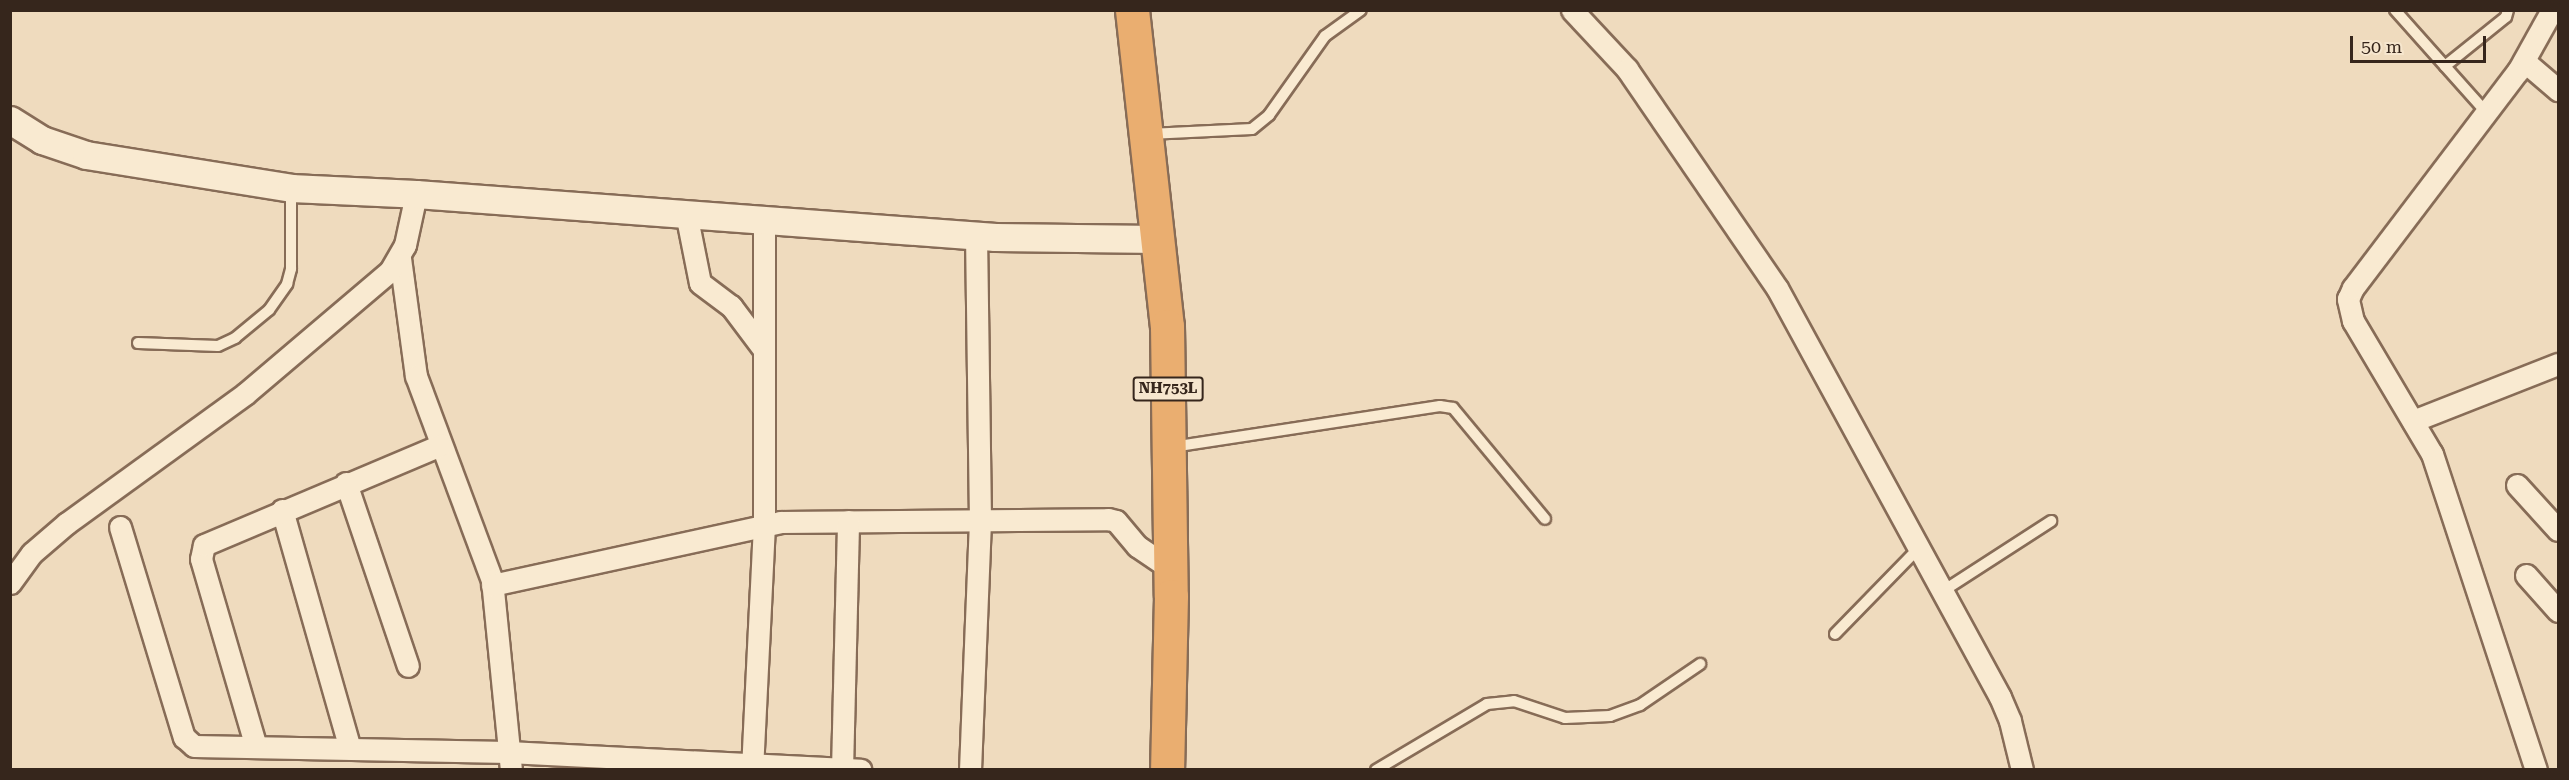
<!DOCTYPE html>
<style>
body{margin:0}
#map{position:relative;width:2569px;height:780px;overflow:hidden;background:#efdbbe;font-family:"Roboto Serif",serif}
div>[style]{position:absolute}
.roads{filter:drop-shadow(2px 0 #876c57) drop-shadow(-2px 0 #876c57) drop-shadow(0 2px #876c57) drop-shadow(0 -2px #876c57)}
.service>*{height:10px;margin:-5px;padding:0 5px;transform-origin:5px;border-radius:5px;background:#f9ead1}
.minor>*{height:21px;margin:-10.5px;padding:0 10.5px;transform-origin:10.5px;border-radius:10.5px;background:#f9ead1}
.tertiary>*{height:27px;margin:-13.5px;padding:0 13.5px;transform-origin:13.5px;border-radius:13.5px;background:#f9ead1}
.trunk>*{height:33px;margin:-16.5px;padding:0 16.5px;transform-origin:16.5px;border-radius:16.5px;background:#eaae70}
span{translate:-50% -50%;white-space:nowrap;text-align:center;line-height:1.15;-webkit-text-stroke:5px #f6e6ce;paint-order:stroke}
.shield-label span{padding:2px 4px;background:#f6e6ce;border:2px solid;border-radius:4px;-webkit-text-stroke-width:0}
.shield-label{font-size:15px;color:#36261c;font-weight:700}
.frame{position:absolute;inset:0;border:12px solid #36261c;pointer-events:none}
.scale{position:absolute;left:2350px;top:36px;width:136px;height:27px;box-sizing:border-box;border:3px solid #36261c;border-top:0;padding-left:8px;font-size:18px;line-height:21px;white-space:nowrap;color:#36261c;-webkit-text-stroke:4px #f6e6ce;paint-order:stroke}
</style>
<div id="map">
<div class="roads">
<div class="service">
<i style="left:2395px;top:10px;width:137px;rotate:48.3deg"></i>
<i style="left:2445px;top:66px;width:78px;rotate:-38.8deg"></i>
<i style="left:2506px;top:17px;width:7px;rotate:-74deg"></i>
<i style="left:1149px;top:134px;width:103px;rotate:-2.8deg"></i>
<i style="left:1252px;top:129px;width:22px;rotate:-39deg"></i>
<i style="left:1269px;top:115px;width:97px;rotate:-54.7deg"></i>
<i style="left:1325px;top:36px;width:44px;rotate:-35.8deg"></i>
<i style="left:138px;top:343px;width:80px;rotate:2.1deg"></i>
<i style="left:218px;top:346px;width:19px;rotate:-25deg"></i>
<i style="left:235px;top:338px;width:44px;rotate:-39.5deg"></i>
<i style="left:269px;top:310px;width:32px;rotate:-55deg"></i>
<i style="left:287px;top:284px;width:16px;rotate:-75deg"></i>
<i style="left:291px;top:269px;width:80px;rotate:-90deg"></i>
<i style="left:1172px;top:447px;width:271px;rotate:-8.7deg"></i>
<i style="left:1440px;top:406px;width:13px;rotate:9deg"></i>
<i style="left:1453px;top:408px;width:144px;rotate:50.3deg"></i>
<i style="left:1943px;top:591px;width:129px;rotate:-32.9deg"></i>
<i style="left:1835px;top:634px;width:120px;rotate:-45.7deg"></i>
<i style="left:1376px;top:770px;width:129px;rotate:-30.7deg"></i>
<i style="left:1487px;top:704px;width:27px;rotate:-6deg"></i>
<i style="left:1514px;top:701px;width:54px;rotate:18.4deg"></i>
<i style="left:1565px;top:718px;width:45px;rotate:-2.5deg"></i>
<i style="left:1610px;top:716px;width:32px;rotate:-20deg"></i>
<i style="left:1640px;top:705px;width:73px;rotate:-34.3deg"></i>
</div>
<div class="minor">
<i style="left:1572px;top:10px;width:81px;rotate:47deg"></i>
<i style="left:1627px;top:69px;width:265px;rotate:55.6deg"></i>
<i style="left:1777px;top:288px;width:466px;rotate:61.4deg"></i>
<i style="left:2000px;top:697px;width:26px;rotate:67deg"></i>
<i style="left:2010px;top:721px;width:50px;rotate:76.2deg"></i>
<i style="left:2524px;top:61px;width:45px;rotate:40.5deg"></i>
<i style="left:686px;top:213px;width:71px;rotate:78.7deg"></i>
<i style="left:700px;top:283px;width:39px;rotate:37deg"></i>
<i style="left:731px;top:306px;width:55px;rotate:53.1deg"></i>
<i style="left:400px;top:258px;width:119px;rotate:82.3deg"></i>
<i style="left:416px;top:376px;width:218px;rotate:69.6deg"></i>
<i style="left:492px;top:580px;width:191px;rotate:84.3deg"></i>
<i style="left:2413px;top:421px;width:156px;rotate:-21.5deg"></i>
<i style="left:346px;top:483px;width:193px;rotate:71.3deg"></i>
<i style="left:2517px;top:485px;width:61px;rotate:47.7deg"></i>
<i style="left:282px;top:510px;width:248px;rotate:74.1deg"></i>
<i style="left:120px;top:527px;width:220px;rotate:73.1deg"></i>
<i style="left:184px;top:737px;width:13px;rotate:42deg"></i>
<i style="left:194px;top:746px;width:314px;rotate:1.1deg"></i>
<i style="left:508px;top:752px;width:353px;rotate:2.9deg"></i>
<i style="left:2526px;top:575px;width:48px;rotate:48.4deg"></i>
<i style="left:10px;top:583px;width:37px;rotate:-54deg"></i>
<i style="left:32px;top:553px;width:46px;rotate:-40.6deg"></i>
<i style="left:67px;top:523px;width:220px;rotate:-35.9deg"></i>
<i style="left:245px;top:394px;width:190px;rotate:-40.3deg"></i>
<i style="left:390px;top:271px;width:30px;rotate:-60deg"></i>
<i style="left:405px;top:245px;width:52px;rotate:-77.8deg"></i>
<i style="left:492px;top:585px;width:295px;rotate:-12.3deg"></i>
<i style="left:780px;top:522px;width:328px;rotate:-0.5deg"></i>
<i style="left:1108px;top:519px;width:8px;rotate:14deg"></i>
<i style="left:1116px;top:521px;width:33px;rotate:50deg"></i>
<i style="left:1137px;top:546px;width:41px;rotate:34.1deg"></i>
<i style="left:256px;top:747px;width:196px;rotate:-106.3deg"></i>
<i style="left:201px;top:559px;width:14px;rotate:-78deg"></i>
<i style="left:204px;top:545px;width:257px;rotate:-22.9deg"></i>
<i style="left:752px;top:770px;width:247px;rotate:-87.2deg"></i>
<i style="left:764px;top:523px;width:304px;rotate:-90deg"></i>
<i style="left:842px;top:770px;width:249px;rotate:-88.6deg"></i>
<i style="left:970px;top:770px;width:250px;rotate:-87.7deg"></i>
<i style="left:980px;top:520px;width:285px;rotate:-90.8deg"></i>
<i style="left:2536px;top:770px;width:333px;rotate:-108.2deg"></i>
<i style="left:2432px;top:454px;width:155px;rotate:-120.7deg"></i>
<i style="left:2353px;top:321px;width:23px;rotate:-103deg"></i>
<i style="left:2348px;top:299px;width:12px;rotate:-66deg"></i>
<i style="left:2353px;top:288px;width:273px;rotate:-52.8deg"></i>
<i style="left:2518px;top:71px;width:70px;rotate:-60.9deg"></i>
</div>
<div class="tertiary">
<i style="left:10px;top:120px;width:38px;rotate:32deg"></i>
<i style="left:42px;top:140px;width:46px;rotate:18.8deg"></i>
<i style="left:86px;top:155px;width:208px;rotate:9.1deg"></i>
<i style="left:291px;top:188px;width:125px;rotate:2.7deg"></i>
<i style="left:416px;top:194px;width:581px;rotate:4.25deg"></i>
<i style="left:995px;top:237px;width:163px;rotate:0.7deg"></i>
</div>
<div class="trunk">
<i style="left:1132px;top:10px;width:318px;rotate:83.7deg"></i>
<i style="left:1167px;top:326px;width:270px;rotate:89.2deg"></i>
<i style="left:1171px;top:596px;width:174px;rotate:91.3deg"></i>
</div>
</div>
<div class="shield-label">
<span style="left:1168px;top:389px">NH753L</span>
</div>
<div class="frame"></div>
<div class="scale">50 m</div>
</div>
